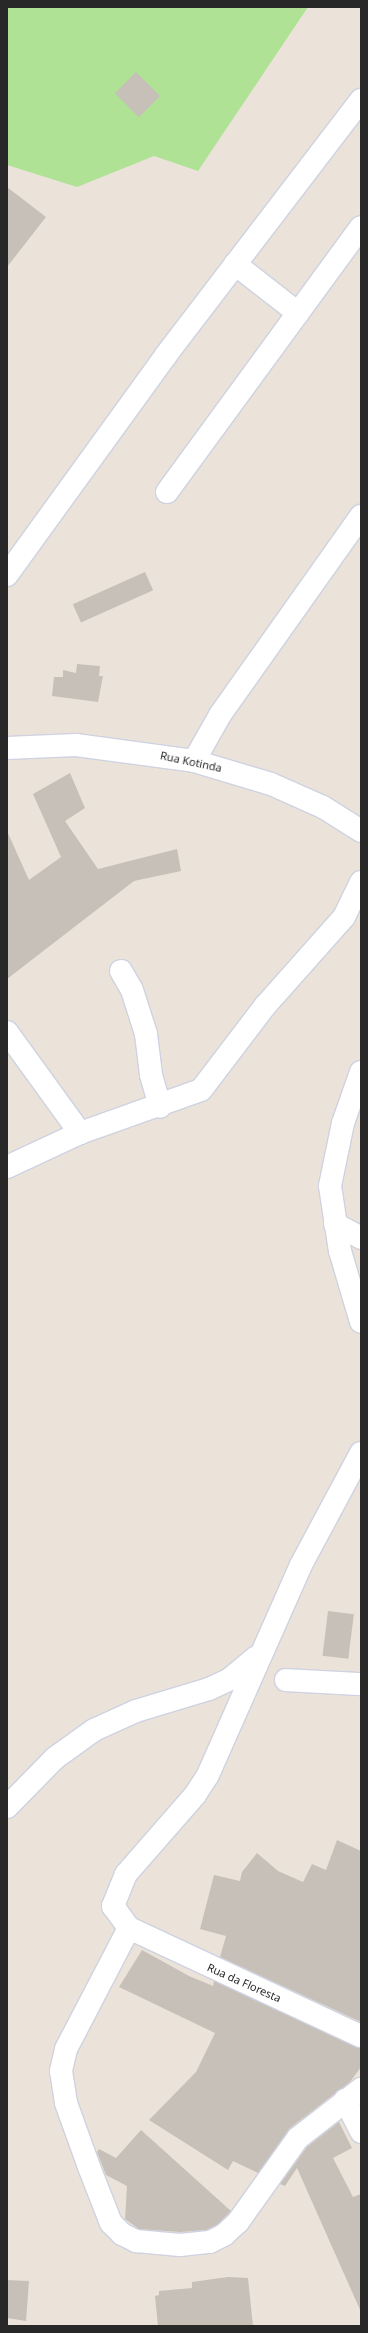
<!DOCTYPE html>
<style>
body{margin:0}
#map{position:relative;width:368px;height:2333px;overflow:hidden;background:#ebe3d9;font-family:"Noto Sans",sans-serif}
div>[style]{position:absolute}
.green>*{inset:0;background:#afe295}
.building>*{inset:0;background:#c6c0b9;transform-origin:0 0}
.roads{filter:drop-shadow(1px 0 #ced2e1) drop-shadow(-1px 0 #ced2e1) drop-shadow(0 1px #ced2e1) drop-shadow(0 -1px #ced2e1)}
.minor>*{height:22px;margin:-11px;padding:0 11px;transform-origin:11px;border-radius:11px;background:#fff}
span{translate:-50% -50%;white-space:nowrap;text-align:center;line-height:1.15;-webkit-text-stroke:3.5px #fff;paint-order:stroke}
.street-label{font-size:11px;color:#282828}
.frame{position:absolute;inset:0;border:8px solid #282828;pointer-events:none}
</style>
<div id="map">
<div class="green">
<i style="clip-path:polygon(7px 7px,308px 7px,198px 171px,154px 156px,77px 187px,7px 165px)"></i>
</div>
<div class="building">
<i style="left:136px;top:72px;width:34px;height:30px;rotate:45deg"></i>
<i style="clip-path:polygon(7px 187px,46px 217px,7px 267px)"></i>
<i style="left:145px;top:572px;width:20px;height:79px;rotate:66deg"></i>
<i style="clip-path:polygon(77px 664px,100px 666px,99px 676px,103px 676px,98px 702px,52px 696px,54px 677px,63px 677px,63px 670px,76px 673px)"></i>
<i style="clip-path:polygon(70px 773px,85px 808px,65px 821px,98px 869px,177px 849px,181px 871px,134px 881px,7px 979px,7px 831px,29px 880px,61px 857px,33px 794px)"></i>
<i style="left:328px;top:1611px;width:26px;height:45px;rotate:7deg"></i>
<i style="clip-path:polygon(337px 1840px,361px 1851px,361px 2022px,220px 1957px,226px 1936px,200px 1929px,214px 1875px,240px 1881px,242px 1872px,257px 1853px,278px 1871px,303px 1882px,312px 1864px,326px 1870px)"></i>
<i style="clip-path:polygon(142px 1950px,189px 1976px,213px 1986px,214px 1981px,361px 2048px,361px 2067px,350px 2082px,290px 2128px,258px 2173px,233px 2161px,228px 2170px,149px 2120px,196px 2072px,215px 2033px,119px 1987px)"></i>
<i style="clip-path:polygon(339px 2122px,352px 2148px,333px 2158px,353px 2197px,361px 2194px,361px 2312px,297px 2168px,285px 2186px,280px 2184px,307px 2147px)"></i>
<i style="clip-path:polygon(141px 2130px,231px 2211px,217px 2225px,206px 2230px,180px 2232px,139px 2229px,125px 2219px,127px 2186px,106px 2175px,97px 2152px,99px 2149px,116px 2158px)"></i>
<i style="clip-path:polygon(228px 2277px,248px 2278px,253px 2326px,158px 2326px,155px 2296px,159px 2295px,159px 2291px,192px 2288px,192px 2282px)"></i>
<i style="clip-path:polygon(7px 2280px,29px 2281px,26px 2321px,7px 2318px)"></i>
</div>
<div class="roads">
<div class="minor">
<i style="left:235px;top:264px;width:80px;rotate:37.9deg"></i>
<i style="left:167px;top:492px;width:328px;rotate:-53.8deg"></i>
<i style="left:7px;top:575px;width:271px;rotate:-54.1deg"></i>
<i style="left:166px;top:355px;width:321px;rotate:-52.6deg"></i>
<i style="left:7px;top:748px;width:69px;rotate:-2.5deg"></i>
<i style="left:76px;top:745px;width:119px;rotate:7.7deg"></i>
<i style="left:194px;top:761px;width:80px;rotate:16.6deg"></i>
<i style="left:271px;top:784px;width:57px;rotate:23.9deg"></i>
<i style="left:323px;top:807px;width:45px;rotate:32.3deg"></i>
<i style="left:194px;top:761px;width:53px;rotate:-60.5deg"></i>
<i style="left:220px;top:715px;width:244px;rotate:-54.7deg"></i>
<i style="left:121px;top:971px;width:22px;rotate:60deg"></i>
<i style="left:132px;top:990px;width:46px;rotate:72.3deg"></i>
<i style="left:146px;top:1034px;width:41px;rotate:83deg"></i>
<i style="left:151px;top:1075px;width:33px;rotate:74deg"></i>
<i style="left:7px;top:1032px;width:125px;rotate:54.1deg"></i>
<i style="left:361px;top:1072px;width:54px;rotate:109.4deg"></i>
<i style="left:343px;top:1123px;width:64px;rotate:101.7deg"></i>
<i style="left:330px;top:1186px;width:66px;rotate:81.3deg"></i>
<i style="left:340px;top:1251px;width:74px;rotate:73.5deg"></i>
<i style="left:7px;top:1167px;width:81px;rotate:-25deg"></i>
<i style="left:80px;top:1133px;width:128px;rotate:-19.6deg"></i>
<i style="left:201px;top:1090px;width:106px;rotate:-52.7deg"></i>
<i style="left:265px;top:1006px;width:119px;rotate:-48.4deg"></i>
<i style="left:344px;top:917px;width:39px;rotate:-64deg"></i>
<i style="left:335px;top:1224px;width:30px;rotate:28deg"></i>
<i style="left:361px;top:1453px;width:127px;rotate:118.2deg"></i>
<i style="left:301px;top:1565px;width:230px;rotate:113.9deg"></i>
<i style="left:208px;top:1775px;width:24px;rotate:123deg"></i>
<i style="left:195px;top:1795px;width:105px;rotate:131.1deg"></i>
<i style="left:126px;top:1874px;width:35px;rotate:112deg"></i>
<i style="left:113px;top:1906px;width:27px;rotate:54deg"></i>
<i style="left:129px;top:1928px;width:256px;rotate:25deg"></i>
<i style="left:286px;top:1680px;width:75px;rotate:3.1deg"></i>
<i style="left:7px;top:1807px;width:69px;rotate:-45.6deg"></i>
<i style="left:55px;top:1758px;width:48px;rotate:-35.7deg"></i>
<i style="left:94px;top:1730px;width:46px;rotate:-24.3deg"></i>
<i style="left:136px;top:1711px;width:76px;rotate:-16.8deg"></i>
<i style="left:209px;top:1689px;width:23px;rotate:-25deg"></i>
<i style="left:230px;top:1679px;width:34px;rotate:-40deg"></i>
<i style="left:129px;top:1928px;width:136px;rotate:117.5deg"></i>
<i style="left:66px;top:2049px;width:23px;rotate:103deg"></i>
<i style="left:61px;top:2071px;width:32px;rotate:81deg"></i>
<i style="left:66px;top:2103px;width:68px;rotate:70.2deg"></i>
<i style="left:89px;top:2167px;width:60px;rotate:68.6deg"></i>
<i style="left:111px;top:2223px;width:16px;rotate:45deg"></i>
<i style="left:122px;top:2234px;width:16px;rotate:27deg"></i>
<i style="left:136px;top:2241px;width:44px;rotate:5.2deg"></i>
<i style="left:180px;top:2245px;width:30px;rotate:-6deg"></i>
<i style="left:210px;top:2242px;width:16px;rotate:-27deg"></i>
<i style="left:224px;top:2235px;width:19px;rotate:-43deg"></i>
<i style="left:238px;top:2222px;width:103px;rotate:-54.5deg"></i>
<i style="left:298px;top:2138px;width:80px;rotate:-37.9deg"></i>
<i style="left:345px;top:2100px;width:36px;rotate:63deg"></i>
</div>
</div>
<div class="street-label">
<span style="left:191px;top:762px;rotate:12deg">Rua Kotinda</span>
<span style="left:244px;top:1983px;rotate:24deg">Rua da Floresta</span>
</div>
<div class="frame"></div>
</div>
